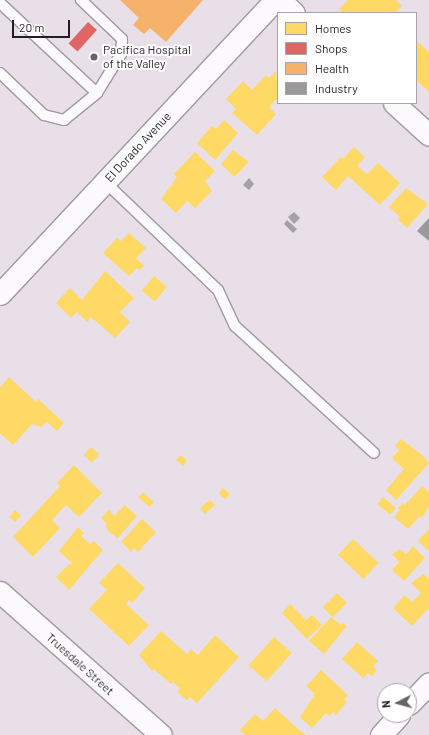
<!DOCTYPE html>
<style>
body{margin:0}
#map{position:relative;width:429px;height:735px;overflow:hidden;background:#e8dfe8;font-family:Barlow,sans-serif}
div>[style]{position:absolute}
.homes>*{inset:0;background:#ffd966;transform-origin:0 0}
.shops>*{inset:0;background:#e06666;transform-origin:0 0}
.health>*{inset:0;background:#f6b26b}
.industry>*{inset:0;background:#999}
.building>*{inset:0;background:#a4a2a4}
.roads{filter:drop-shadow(1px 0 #a09aa0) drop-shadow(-1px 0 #a09aa0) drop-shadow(0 1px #a09aa0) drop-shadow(0 -1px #a09aa0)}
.service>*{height:10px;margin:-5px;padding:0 5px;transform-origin:5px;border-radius:5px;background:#fcfafc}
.minor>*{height:21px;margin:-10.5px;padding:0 10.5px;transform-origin:10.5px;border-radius:10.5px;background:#fcfafc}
.dots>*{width:11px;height:11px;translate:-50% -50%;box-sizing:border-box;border:2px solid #fff;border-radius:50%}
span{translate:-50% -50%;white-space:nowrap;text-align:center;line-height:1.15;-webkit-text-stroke:4px #fff;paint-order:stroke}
.poi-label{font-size:12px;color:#241e24}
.left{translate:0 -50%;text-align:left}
.street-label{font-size:12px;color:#241e24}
.legend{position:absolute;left:277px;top:12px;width:140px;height:92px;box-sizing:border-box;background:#fff;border:1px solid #a7a5a7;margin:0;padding:5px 7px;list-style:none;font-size:12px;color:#241e24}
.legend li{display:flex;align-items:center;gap:8px;height:20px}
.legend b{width:20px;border:1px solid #a7a5a7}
.north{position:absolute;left:377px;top:683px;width:40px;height:40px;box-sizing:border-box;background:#fff;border:1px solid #a7a5a7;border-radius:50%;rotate:264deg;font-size:11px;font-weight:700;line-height:16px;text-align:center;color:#241e24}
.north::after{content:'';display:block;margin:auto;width:14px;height:18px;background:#696269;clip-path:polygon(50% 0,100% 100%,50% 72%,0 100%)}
.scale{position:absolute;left:12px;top:20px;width:58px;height:18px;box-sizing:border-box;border:2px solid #241e24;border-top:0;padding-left:5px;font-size:12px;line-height:14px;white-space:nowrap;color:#241e24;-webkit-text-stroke:3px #fff;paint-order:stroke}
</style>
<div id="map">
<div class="homes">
<i style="clip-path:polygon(348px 0,396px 0,402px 6px,395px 13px,344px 13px,339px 9px)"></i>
<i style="clip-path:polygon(416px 40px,429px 52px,429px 92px,416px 80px)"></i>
<i style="clip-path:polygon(276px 71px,278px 98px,269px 107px,276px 114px,257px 135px,232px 113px,236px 109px,226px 99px,243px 81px,252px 90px,266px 75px,269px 78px)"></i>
<i style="clip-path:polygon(224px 120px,238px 133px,215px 160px,197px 143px,212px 126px,216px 129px)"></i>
<i style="clip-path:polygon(354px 147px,365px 157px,357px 166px,367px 174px,378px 163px,400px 183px,380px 205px,348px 176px,336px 190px,322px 177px,341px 157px,343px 159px)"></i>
<i style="clip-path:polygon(233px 150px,249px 162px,234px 177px,221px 164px)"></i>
<i style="clip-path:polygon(195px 152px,215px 171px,205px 181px,212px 191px,195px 208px,187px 201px,176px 213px,161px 199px,177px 177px,174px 174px)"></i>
<i style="clip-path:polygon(406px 188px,428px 204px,407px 228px,398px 220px,400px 217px,389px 207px)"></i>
<i style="clip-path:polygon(129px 233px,146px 248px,136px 258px,144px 266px,140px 270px,137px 268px,129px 276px,103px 253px,117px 238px,121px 241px)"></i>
<i style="clip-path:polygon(105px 271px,134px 298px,120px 312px,130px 322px,115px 338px,91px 317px,87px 322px,77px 312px,71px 318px,56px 303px,70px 288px,82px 300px)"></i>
<i style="left:154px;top:276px;width:17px;height:19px;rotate:40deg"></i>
<i style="clip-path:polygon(9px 377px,36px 402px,38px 399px,64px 423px,57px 431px,47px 422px,41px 427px,32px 424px,13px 445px,0 433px,0 387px)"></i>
<i style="clip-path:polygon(401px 439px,421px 454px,429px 463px,396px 500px,386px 490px,404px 469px,392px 458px,399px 450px,395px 446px)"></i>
<i style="left:91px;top:447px;width:11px;height:11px;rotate:41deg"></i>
<i style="clip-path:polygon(181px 455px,187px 460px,183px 466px,176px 460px)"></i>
<i style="clip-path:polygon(74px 465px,102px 493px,79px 517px,66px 505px,52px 520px,60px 528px,33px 557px,13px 537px,60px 486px,57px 483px)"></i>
<i style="clip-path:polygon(422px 486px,429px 492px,429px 506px,422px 518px,420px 516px,408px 529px,394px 517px,400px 510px,398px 508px,403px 503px,405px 505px)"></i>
<i style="left:223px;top:488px;width:9px;height:7px;rotate:41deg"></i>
<i style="left:143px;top:492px;width:15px;height:7px;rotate:42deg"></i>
<i style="left:383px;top:497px;width:17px;height:9px;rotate:40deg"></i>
<i style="clip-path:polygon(210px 500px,215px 505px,205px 514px,200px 508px)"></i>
<i style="clip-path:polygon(125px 505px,137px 516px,118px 538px,109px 532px,105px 526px,107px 524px,101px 518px,109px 510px,114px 516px)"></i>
<i style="left:15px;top:510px;width:8px;height:9px;rotate:40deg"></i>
<i style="clip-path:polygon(142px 519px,156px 532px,138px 552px,134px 548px,132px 552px,121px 542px)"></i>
<i style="clip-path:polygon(78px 527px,84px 533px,81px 536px,90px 544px,94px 541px,103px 550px,69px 590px,56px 577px,69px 564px,73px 564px,59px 551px)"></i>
<i style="clip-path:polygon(429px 529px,429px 551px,418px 541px)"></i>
<i style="left:353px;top:539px;width:35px;height:22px;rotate:43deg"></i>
<i style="clip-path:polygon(413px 546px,425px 558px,404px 581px,392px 570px,399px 562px,392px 554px,400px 549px,406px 554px)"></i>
<i style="clip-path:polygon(118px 563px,145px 588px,132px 603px,129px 600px,126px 604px,149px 625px,129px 646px,89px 609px,107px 590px,99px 583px)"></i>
<i style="clip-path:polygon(424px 574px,429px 579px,429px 608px,412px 626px,393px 608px,405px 595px,412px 602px,421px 593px,411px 583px)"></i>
<i style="left:337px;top:593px;width:14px;height:20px;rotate:45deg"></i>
<i style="clip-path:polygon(290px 604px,306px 620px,312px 615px,322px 625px,307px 639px,282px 613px)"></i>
<i style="clip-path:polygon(331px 617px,341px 625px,343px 623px,347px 626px,324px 654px,309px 641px)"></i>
<i style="clip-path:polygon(161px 631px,187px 654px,191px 649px,198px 655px,215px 635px,239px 657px,197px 703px,190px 697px,187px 700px,177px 692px,180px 688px,173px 682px,171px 684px,154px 669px,152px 671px,139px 655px)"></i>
<i style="left:274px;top:637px;width:24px;height:38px;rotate:42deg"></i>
<i style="clip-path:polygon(357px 642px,378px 661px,373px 666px,377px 670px,372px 676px,368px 673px,363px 678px,342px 659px)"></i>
<i style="clip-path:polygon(321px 670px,348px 695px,344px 700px,347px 702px,336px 715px,333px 712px,329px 716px,326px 713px,312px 728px,300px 717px,315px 694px,306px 686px)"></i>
<i style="clip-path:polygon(275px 708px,299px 730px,306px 735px,245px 735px,240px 730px,255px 714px,263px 721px)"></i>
</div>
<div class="shops">
<i style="left:88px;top:22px;width:12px;height:29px;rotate:42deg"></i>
</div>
<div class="health">
<i style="clip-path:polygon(120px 0,203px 0,166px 42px,150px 28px,144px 34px,133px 25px,139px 18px)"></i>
</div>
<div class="industry">
<i style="clip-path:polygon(429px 218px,429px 241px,417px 231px)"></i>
</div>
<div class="building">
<i style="clip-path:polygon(249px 178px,254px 184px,249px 190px,243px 185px)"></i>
<i style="clip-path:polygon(294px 212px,300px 218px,294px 224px,288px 217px)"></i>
<i style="clip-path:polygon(287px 220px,297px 229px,293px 233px,284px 224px)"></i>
</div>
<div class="roads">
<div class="service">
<i style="left:0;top:3px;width:132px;rotate:42.9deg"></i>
<i style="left:0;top:73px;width:61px;rotate:43.7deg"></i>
<i style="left:44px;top:115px;width:21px;rotate:14deg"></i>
<i style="left:64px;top:120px;width:43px;rotate:-39.3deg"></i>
<i style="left:97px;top:93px;width:46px;rotate:-58.4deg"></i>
<i style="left:121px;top:54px;width:15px;rotate:-86deg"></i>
<i style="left:122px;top:39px;width:57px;rotate:-136.4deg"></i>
<i style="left:105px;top:182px;width:156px;rotate:43.7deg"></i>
<i style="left:218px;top:290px;width:40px;rotate:65deg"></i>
<i style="left:235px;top:326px;width:188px;rotate:42.4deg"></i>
</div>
<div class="minor">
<i style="left:280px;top:0;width:19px;rotate:43deg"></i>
<i style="left:394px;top:103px;width:47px;rotate:42.4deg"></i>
<i style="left:0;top:294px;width:403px;rotate:-46.9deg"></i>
<i style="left:0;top:592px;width:215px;rotate:41.6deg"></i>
<i style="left:409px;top:704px;width:29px;rotate:-46deg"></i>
<i style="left:381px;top:735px;width:27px;rotate:-48deg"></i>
</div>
</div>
<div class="dots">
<i style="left:94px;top:57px;background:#696269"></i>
</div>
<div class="poi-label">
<span class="left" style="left:103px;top:57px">Pacifica Hospital<br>of the Valley</span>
</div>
<div class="street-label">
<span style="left:138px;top:147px;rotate:-47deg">El Dorado Avenue</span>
<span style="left:80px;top:664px;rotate:42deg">Truesdale Street</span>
</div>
<ul class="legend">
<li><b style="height:11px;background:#ffd966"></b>Homes</li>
<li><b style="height:11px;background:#e06666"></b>Shops</li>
<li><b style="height:11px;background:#f6b26b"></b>Health</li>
<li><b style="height:11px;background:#999"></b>Industry</li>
</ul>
<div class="north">N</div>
<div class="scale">20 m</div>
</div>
